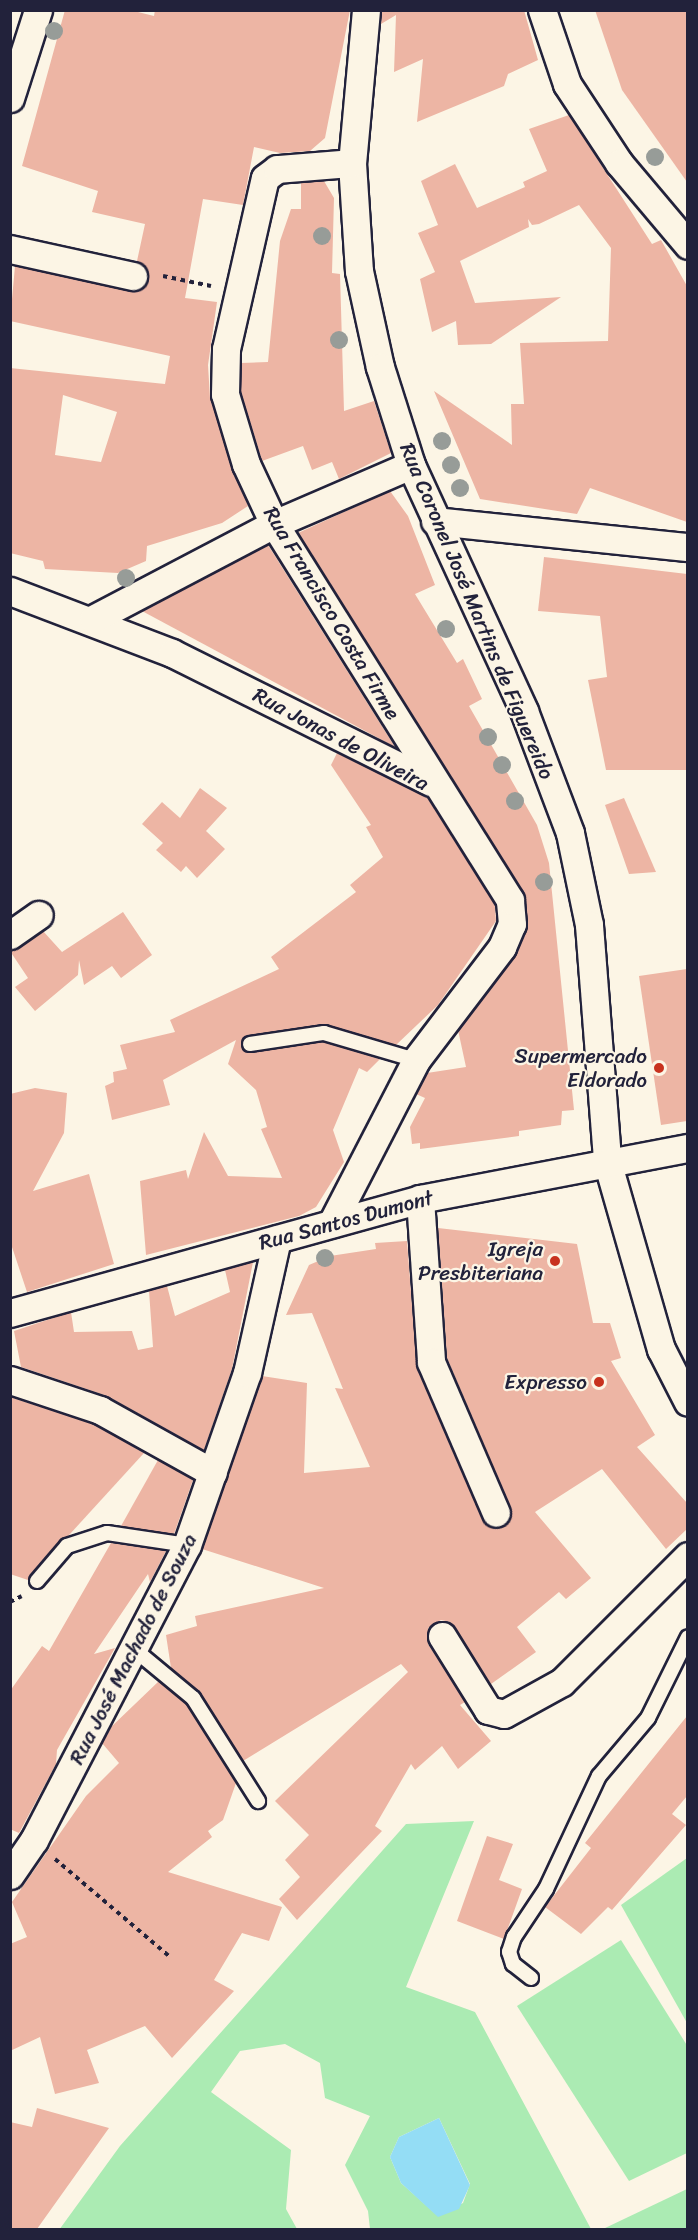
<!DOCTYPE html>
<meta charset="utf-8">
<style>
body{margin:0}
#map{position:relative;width:698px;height:2240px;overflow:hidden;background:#fcf5e5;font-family:Sriracha,sans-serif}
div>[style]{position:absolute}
.green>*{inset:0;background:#abebb3}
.water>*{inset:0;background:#94ddf5}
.building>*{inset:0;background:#edb5a4}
.path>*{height:4px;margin-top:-2px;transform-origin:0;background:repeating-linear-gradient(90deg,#22223b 0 4.5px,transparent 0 9px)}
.roads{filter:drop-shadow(2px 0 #22223b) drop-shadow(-2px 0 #22223b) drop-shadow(0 2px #22223b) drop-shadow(0 -2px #22223b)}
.service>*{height:14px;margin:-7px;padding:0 7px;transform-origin:7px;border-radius:7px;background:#fcf5e5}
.minor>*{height:27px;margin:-13.5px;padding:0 13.5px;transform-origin:13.5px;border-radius:13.5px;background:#fcf5e5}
.trees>*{width:18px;height:18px;margin:-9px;border-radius:50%;background:#979c98}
.dots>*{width:16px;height:16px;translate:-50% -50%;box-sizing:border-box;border:3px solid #fcf5e5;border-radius:50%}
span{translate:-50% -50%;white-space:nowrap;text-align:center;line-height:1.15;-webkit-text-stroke:4.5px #fcf5e5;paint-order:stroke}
.street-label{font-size:21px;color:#22223b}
.poi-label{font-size:21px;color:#22223b}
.right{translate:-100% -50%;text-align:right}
.frame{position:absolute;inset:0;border:12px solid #22223b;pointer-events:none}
</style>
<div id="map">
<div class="green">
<i style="clip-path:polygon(evenodd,474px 1821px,406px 1987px,475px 2012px,591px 2229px,370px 2229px,368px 2211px,345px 2165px,370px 2116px,325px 2098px,320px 2063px,285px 2044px,240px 2051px,211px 2092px,291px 2150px,286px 2209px,297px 2229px,59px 2230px,120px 2146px,406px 1824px,474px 1821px,439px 2118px,470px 2184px,463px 2203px,438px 2216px,401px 2183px,390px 2157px,399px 2137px,439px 2118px)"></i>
<i style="clip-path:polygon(687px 1858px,687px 2023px,621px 1905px)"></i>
<i style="clip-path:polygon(621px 1940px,688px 2047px,687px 2153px,629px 2181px,517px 2006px)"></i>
<i style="clip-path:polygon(687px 2189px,687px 2229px,603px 2229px)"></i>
</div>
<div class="water">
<i style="clip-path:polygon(439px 2118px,470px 2185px,459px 2209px,438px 2217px,401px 2183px,390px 2157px,399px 2137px)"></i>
</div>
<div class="building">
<i style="clip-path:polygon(evenodd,65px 10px,130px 10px,154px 16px,155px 10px,350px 10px,325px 138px,310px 151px,280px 153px,254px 147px,243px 205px,203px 199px,185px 298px,217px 302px,208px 365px,210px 398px,248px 506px,222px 523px,147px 546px,146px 561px,118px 573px,45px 569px,43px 561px,10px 553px,10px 368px,165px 384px,170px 356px,10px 321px,15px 266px,130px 291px,144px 287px,148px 279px,137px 261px,145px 224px,92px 212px,98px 191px,22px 166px,65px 10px,63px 395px,117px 412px,101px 462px,55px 455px,63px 395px)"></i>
<i style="clip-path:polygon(382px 10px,524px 10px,538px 60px,508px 74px,504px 86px,417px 122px,423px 59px,394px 72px,396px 15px,381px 24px)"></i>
<i style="clip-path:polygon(595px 10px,687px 10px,687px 182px,622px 90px)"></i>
<i style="clip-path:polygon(569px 115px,652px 244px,661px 240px,687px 286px,687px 522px,590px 488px,577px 514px,480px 499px,434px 391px,512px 445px,511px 404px,524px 404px,520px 343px,608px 341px,611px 248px,579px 205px,539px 224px,532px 225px,528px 219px,529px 227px,460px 261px,475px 303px,561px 297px,491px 344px,458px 345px,456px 321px,432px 332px,420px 279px,435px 272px,418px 233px,438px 225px,421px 181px,455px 164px,477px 208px,525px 187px,523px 182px,547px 171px,529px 129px)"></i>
<i style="clip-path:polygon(324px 181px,334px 198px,332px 273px,340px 274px,344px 411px,374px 401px,391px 453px,339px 479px,332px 462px,312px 470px,303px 446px,262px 461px,241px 392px,241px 363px,268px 362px,280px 241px,291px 209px,301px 209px,301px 183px)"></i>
<i style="clip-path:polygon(390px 491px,408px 516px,435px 585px,415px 594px,457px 663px,463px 659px,482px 699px,469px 706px,537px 825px,549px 863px,574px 1110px,562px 1111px,561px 1125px,519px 1131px,519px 1136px,420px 1149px,420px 1143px,412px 1144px,410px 1127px,425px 1098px,416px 1094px,427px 1073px,466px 1067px,458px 1030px,515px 956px,528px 923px,523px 892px,298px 533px)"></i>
<i style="clip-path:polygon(268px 545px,395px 747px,142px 611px)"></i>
<i style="clip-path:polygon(544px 557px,687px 574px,687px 770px,606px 770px,588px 680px,607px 677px,600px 616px,538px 611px)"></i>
<i style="clip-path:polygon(337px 753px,427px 797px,495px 905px,496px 921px,438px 1005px,396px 1045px,323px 1024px,244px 1037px,241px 1046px,247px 1053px,323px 1042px,380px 1059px,367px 1072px,359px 1068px,333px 1130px,344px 1162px,316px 1207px,299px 1216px,146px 1255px,140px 1181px,186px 1170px,188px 1179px,204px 1132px,228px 1176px,282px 1178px,261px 1129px,267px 1127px,256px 1090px,228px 1064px,236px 1040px,163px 1080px,170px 1105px,112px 1120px,105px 1086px,114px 1082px,113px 1072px,127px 1069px,120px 1045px,175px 1032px,170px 1020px,279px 969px,271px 957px,356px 892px,350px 885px,383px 857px,366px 827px,371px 825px,331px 765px)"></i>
<i style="clip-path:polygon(200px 788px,227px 808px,206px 831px,225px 849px,197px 878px,186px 866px,181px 872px,156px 850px,163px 843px,142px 824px,162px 802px,180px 818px)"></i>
<i style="clip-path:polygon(624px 798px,656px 872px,629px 874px,605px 805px)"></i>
<i style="clip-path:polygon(123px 912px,152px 955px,121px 978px,112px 966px,84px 985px,79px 960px,78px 975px,35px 1011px,15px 987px,28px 978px,10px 951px,43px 931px,62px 952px)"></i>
<i style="clip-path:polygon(687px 969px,687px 1121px,661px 1125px,639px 976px)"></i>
<i style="clip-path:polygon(35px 1088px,67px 1093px,64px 1133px,33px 1191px,89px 1174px,114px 1264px,27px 1292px,10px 1241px,10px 1094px)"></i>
<i style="clip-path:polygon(438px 1228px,577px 1244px,593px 1323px,610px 1323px,621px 1358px,611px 1361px,655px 1435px,637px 1447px,687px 1503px,687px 1529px,666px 1549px,602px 1469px,535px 1512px,591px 1578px,566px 1599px,559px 1592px,517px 1627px,536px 1652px,491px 1684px,450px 1622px,441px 1620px,428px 1628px,428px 1644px,465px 1702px,460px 1705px,491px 1741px,458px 1769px,442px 1746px,415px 1770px,411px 1764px,375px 1826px,382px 1831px,297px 1920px,279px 1899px,300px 1877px,285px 1860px,309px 1835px,275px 1801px,408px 1672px,401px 1664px,243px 1761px,200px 1693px,171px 1668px,166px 1635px,197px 1626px,195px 1616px,324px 1588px,202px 1549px,262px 1376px,307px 1383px,304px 1473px,370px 1467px,335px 1388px,343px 1389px,312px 1313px,286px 1315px,309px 1265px,330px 1256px,376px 1249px,375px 1243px,407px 1241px,417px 1368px,482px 1519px,495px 1529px,509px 1522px,510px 1507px,447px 1358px)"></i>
<i style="clip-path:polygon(253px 1262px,232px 1369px,204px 1450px,107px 1396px,21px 1367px,14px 1331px,71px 1312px,74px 1332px,132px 1331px,138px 1350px,153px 1347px,149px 1291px,167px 1286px,175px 1316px,230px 1292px,225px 1270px)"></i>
<i style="clip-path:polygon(10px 1397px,94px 1424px,144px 1453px,28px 1580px,10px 1574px)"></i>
<i style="clip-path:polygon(158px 1460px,193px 1480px,174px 1534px,121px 1526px)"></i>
<i style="clip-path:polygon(111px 1543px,166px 1551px,150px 1582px,148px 1574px,94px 1654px,115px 1648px,57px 1750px,56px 1764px,19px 1833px,10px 1829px,10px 1691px,42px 1646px,49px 1651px)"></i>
<i style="clip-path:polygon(159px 1681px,186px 1704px,236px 1783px,223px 1820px,208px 1831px,212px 1837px,168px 1872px,282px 1907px,269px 1941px,242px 1933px,214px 1980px,234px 1991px,172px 2058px,145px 2026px,87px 2050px,99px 2083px,55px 2094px,40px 2037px,10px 2051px,10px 1944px,27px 1937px,12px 1902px,86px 1796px,119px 1763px,102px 1743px,110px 1728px)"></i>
<i style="clip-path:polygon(687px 1716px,687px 1796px,672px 1814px,686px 1825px,612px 1910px,608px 1907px,581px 1934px,545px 1907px,591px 1848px,585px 1843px)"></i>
<i style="clip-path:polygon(487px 1836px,513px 1844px,499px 1880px,522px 1889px,504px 1939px,457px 1921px)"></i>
<i style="clip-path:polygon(37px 2108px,109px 2128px,37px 2229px,10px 2229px,10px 2122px,32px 2127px)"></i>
</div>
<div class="path">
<i style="left:163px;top:276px;width:49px;rotate:11.8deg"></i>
<i style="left:10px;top:1602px;width:13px;rotate:-27deg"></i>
<i style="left:55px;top:1859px;width:150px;rotate:40.4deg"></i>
</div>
<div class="roads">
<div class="service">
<i style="left:250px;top:1044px;width:75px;rotate:-8.5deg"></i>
<i style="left:324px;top:1033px;width:96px;rotate:16.4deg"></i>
<i style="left:37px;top:1581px;width:46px;rotate:-49.4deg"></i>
<i style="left:67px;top:1546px;width:42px;rotate:-18deg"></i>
<i style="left:107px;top:1533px;width:81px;rotate:8.5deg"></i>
<i style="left:135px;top:1650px;width:75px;rotate:39.6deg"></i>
<i style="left:193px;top:1698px;width:122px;rotate:57.7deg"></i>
<i style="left:531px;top:1978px;width:23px;rotate:-142deg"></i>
<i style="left:513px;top:1964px;width:13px;rotate:-108deg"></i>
<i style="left:509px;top:1952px;width:16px;rotate:-72deg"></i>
<i style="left:514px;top:1937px;width:58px;rotate:-56.3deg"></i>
<i style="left:546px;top:1889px;width:125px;rotate:-64.9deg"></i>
<i style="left:599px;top:1776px;width:76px;rotate:-49.8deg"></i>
<i style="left:648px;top:1718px;width:90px;rotate:-63.7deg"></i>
</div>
<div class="minor">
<i style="left:366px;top:10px;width:154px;rotate:95.2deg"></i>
<i style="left:352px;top:163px;width:108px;rotate:86.3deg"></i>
<i style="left:359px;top:271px;width:98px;rotate:77.7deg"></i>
<i style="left:380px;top:367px;width:103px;rotate:72.4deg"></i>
<i style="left:411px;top:465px;width:271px;rotate:65.3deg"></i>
<i style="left:524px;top:711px;width:130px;rotate:69.3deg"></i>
<i style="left:570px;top:833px;width:94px;rotate:78.3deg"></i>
<i style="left:589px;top:925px;width:237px;rotate:85.6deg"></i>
<i style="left:607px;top:1161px;width:196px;rotate:74deg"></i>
<i style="left:661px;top:1349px;width:59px;rotate:63deg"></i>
<i style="left:542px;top:10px;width:78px;rotate:71.3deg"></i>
<i style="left:567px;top:84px;width:95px;rotate:56.6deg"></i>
<i style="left:619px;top:163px;width:107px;rotate:49.9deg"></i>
<i style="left:10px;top:98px;width:92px;rotate:-72.3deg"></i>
<i style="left:10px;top:249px;width:126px;rotate:12.4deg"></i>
<i style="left:435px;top:521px;width:254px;rotate:5.9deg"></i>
<i style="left:10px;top:591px;width:173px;rotate:20.9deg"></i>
<i style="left:172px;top:653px;width:289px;rotate:26.5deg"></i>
<i style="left:93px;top:619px;width:204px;rotate:-27.7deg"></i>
<i style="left:274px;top:524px;width:149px;rotate:-23.3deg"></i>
<i style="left:10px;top:935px;width:35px;rotate:-35deg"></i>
<i style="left:420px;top:1199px;width:163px;rotate:86.1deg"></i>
<i style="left:431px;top:1362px;width:164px;rotate:66.7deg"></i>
<i style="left:332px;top:1223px;width:183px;rotate:-62.7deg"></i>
<i style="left:416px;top:1060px;width:142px;rotate:-52.7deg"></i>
<i style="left:502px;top:947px;width:25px;rotate:-67deg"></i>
<i style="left:512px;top:924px;width:24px;rotate:-95deg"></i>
<i style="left:510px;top:900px;width:444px;rotate:-122.1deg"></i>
<i style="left:274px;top:524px;width:66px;rotate:-115deg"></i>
<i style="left:246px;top:464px;width:73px;rotate:-106.7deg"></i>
<i style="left:225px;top:394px;width:45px;rotate:-88.7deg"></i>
<i style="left:226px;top:349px;width:175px;rotate:-77.2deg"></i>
<i style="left:265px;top:178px;width:15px;rotate:-37deg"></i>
<i style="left:277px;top:169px;width:75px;rotate:-4.6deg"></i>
<i style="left:10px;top:1313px;width:426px;rotate:-15.5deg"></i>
<i style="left:420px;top:1199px;width:273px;rotate:-10.8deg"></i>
<i style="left:10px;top:1380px;width:95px;rotate:18.4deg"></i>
<i style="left:100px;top:1410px;width:129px;rotate:29.1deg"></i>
<i style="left:442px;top:1636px;width:87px;rotate:58.1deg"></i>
<i style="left:488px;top:1710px;width:16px;rotate:14deg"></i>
<i style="left:504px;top:1714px;width:66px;rotate:-28.9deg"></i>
<i style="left:562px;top:1682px;width:178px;rotate:-45deg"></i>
<i style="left:10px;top:1875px;width:42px;rotate:-55.6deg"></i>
<i style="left:34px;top:1840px;width:332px;rotate:-62.6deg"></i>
<i style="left:187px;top:1545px;width:182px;rotate:-70.8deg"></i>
<i style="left:247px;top:1373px;width:137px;rotate:-77.4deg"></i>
</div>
</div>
<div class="trees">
<i style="left:54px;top:31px"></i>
<i style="left:655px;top:157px"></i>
<i style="left:322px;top:236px"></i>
<i style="left:339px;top:340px"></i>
<i style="left:442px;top:441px"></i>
<i style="left:451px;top:465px"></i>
<i style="left:460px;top:488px"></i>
<i style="left:126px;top:578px"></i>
<i style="left:446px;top:629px"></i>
<i style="left:488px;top:737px"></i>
<i style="left:502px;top:765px"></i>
<i style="left:515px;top:801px"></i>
<i style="left:544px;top:882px"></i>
<i style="left:325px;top:1258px"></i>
</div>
<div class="dots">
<i style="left:659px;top:1068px;background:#c8321e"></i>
<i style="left:555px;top:1261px;background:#c8321e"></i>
<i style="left:599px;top:1382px;background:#c8321e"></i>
</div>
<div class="street-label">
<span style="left:477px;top:611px;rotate:67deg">Rua Coronel José Martins de Figuereido</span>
<span style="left:332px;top:613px;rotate:59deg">Rua Francisco Costa Firme</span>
<span style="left:341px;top:739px;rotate:28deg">Rua Jonas de Oliveira</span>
<span style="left:346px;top:1220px;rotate:-15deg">Rua Santos Dumont</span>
<span style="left:133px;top:1649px;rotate:-63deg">Rua José Machado de Souza</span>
</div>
<div class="poi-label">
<span class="right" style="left:647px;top:1068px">Supermercado<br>Eldorado</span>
<span class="right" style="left:543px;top:1261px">Igreja<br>Presbiteriana</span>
<span class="right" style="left:587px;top:1382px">Expresso</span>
</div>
<div class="frame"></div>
</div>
